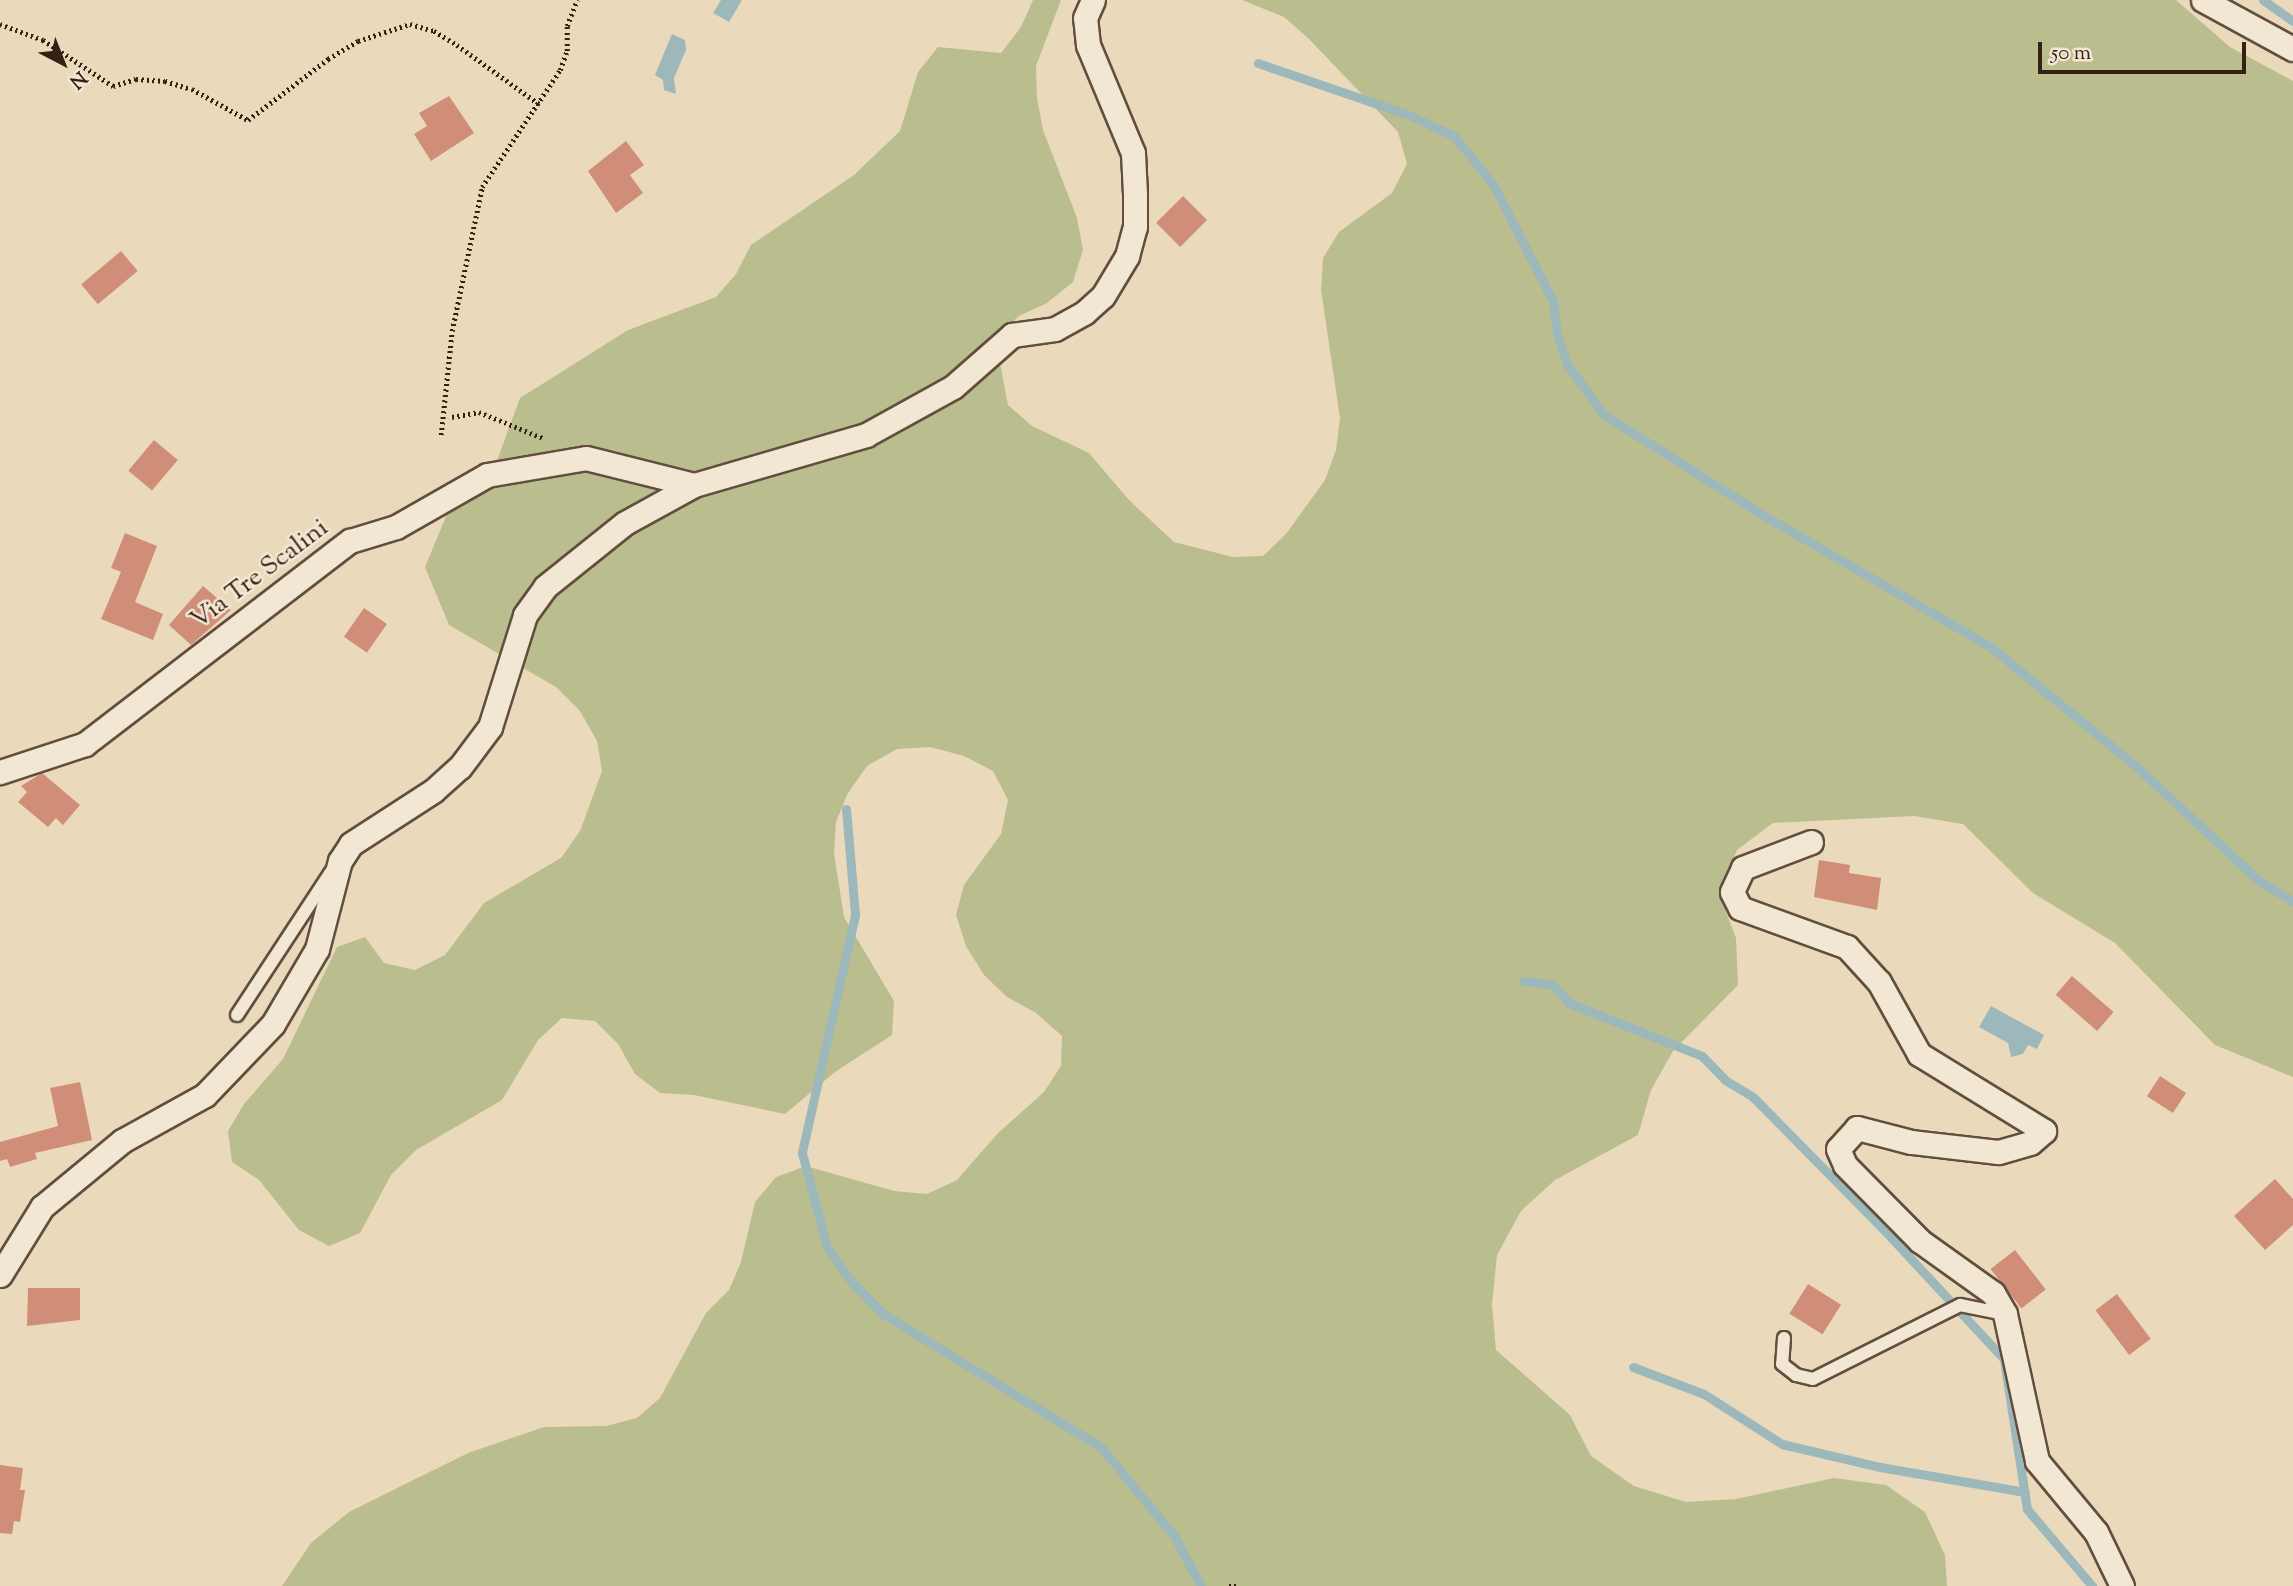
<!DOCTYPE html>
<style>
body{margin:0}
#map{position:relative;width:2293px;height:1586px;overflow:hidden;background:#eadabb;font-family:"Sorts Mill Goudy",serif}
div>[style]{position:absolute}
.green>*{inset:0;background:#babe8e}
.water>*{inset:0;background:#9db8bb}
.stream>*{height:9px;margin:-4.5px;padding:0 4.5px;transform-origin:4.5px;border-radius:4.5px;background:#9db8bb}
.building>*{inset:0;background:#d08e79;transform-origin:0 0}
.path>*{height:4.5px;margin-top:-2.25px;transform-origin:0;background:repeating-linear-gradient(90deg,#352014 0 2px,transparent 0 5.5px)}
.roads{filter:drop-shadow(2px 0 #624e3e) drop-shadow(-2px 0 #624e3e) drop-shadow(0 2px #624e3e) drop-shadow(0 -2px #624e3e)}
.service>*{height:12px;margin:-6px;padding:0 6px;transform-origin:6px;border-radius:6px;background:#f1e7d3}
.minor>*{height:23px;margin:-11.5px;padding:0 11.5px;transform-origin:11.5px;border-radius:11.5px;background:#f1e7d3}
span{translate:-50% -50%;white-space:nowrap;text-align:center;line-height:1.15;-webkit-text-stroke:5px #f1e7d3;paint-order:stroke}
.street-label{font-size:26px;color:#352014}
.north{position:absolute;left:28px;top:28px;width:70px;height:70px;-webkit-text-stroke:5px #f1e7d3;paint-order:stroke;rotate:138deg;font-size:19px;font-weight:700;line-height:28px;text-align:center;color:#352014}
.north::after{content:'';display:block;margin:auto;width:24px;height:32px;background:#352014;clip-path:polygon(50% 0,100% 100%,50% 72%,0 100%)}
.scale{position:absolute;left:2038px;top:42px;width:208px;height:32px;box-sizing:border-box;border:4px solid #352014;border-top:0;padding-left:9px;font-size:21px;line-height:24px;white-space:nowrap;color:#352014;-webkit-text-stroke:5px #f1e7d3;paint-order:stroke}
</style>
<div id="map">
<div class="green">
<i style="clip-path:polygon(1033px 0,1061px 0,1036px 66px,1037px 98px,1043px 130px,1077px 218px,1083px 250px,1073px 282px,1047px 303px,1019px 316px,995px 337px,1008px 405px,1032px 426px,1089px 453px,1129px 500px,1174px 542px,1233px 557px,1263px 556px,1286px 534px,1325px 480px,1336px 450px,1340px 418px,1321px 290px,1323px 258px,1339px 232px,1392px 193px,1407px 164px,1398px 132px,1308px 38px,1284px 17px,1242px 0,2176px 0,2230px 47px,2293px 81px,2293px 1077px,2215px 1045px,2115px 943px,2033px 893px,1963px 824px,1914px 816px,1773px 823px,1737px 850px,1719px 893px,1736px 938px,1738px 985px,1673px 1051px,1651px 1090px,1638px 1135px,1555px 1180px,1521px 1211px,1497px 1255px,1492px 1304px,1496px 1350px,1570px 1415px,1591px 1456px,1634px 1486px,1686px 1502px,1736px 1499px,1834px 1478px,1886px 1485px,1925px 1512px,1945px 1555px,1947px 1586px,282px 1586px,311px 1543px,349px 1512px,468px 1453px,544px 1427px,606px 1426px,637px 1418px,660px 1398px,706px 1313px,729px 1290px,741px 1262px,755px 1202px,776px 1177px,806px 1166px,894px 1191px,927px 1194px,957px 1180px,998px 1133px,1044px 1092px,1061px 1066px,1062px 1036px,1036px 1013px,1007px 997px,984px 975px,966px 946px,956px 915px,964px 885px,1001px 834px,1008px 800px,993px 771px,964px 756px,930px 747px,897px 749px,867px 766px,848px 793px,836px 822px,834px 853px,844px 917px,894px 1001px,892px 1035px,835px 1072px,785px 1114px,694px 1095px,660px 1093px,635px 1074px,618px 1044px,595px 1021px,562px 1018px,538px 1040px,502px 1100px,416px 1150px,391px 1175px,360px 1233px,329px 1246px,299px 1230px,259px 1180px,232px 1162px,228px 1131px,244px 1104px,283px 1059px,337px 947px,365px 937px,384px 963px,415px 970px,445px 955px,484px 903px,561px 858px,580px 831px,602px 771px,597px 741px,580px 711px,556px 687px,449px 625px,425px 567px,452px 502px,498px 458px,520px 398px,628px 330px,716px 297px,736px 274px,751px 245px,854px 175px,900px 131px,918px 72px,938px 47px,1001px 53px,1021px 27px)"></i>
</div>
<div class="water">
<i style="clip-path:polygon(721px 0,742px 0,729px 22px,713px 13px)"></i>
<i style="clip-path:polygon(672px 34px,685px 40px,686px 50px,674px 78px,676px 94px,664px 90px,663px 80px,655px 75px)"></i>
<i style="clip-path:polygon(1991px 1006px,2044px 1035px,2037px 1049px,2028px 1045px,2023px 1054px,2011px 1057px,2008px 1043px,1979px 1027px)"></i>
</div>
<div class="stream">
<i style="left:2263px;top:0;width:37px;rotate:35deg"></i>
<i style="left:1258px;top:63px;width:160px;rotate:19deg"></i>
<i style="left:1409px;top:115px;width:50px;rotate:25deg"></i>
<i style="left:1454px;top:136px;width:62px;rotate:50.9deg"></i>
<i style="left:1493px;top:184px;width:131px;rotate:62.9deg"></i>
<i style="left:1553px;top:301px;width:34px;rotate:83deg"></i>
<i style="left:1557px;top:335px;width:31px;rotate:71deg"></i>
<i style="left:1567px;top:364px;width:62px;rotate:54.2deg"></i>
<i style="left:1603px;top:414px;width:189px;rotate:32.3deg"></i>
<i style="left:1763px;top:515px;width:265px;rotate:30.1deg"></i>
<i style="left:1992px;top:648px;width:189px;rotate:39.4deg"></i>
<i style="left:2138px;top:768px;width:164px;rotate:43deg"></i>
<i style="left:2258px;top:880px;width:41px;rotate:31deg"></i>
<i style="left:846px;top:809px;width:106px;rotate:85.1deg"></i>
<i style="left:855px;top:915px;width:244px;rotate:102.6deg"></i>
<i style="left:802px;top:1153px;width:97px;rotate:75.1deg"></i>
<i style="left:827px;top:1247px;width:42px;rotate:54.8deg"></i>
<i style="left:851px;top:1281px;width:46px;rotate:45.9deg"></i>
<i style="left:883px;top:1314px;width:255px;rotate:31.4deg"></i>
<i style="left:1101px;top:1447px;width:115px;rotate:50.6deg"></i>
<i style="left:1174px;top:1536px;width:57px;rotate:61.6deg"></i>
<i style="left:1524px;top:981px;width:29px;rotate:8deg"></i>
<i style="left:1553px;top:985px;width:24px;rotate:48deg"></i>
<i style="left:1569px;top:1003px;width:143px;rotate:21.7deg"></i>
<i style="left:1702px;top:1056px;width:33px;rotate:46deg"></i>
<i style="left:1725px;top:1080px;width:33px;rotate:31deg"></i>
<i style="left:1753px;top:1097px;width:190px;rotate:45.4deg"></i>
<i style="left:1886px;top:1232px;width:173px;rotate:47.1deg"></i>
<i style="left:2004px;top:1359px;width:152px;rotate:81.3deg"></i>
<i style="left:2027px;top:1509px;width:101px;rotate:49.8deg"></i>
<i style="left:1633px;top:1367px;width:76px;rotate:20.8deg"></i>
<i style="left:1704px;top:1394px;width:93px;rotate:32.7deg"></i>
<i style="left:1782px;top:1444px;width:101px;rotate:13.2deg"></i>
<i style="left:1880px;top:1467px;width:147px;rotate:9.8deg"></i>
</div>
<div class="building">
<i style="clip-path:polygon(449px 96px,474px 133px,431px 161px,414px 134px,427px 126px,419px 113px)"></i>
<i style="clip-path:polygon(626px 141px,644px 165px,630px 175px,643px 193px,616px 213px,588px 171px)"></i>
<i style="left:1183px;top:196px;width:34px;height:38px;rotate:45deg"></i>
<i style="left:121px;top:251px;width:26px;height:52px;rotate:50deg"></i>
<i style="left:154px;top:440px;width:31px;height:40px;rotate:40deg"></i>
<i style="clip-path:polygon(125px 533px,157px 546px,135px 602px,163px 614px,153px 640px,101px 619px,121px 572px,111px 568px)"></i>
<i style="clip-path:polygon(203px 586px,231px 610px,191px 645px,169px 625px)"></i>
<i style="left:364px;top:608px;width:28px;height:35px;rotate:35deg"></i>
<i style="clip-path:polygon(42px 773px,80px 805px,63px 825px,56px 818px,48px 827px,18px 802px,27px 792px,21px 786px)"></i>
<i style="clip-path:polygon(1819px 860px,1850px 865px,1849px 873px,1881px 878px,1877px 910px,1814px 897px)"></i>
<i style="left:2072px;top:976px;width:55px;height:25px;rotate:41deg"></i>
<i style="left:2160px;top:1076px;width:31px;height:24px;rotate:33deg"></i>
<i style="clip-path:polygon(80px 1082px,92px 1140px,35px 1153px,37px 1159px,10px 1167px,7px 1159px,0 1161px,0 1142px,58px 1126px,50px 1088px)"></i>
<i style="clip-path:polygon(2275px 1179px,2293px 1199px,2293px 1225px,2265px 1250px,2234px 1216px)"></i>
<i style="left:2015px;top:1250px;width:50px;height:31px;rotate:52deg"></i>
<i style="left:1808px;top:1284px;width:39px;height:35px;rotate:32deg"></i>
<i style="clip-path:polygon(28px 1288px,80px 1288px,80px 1320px,27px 1326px)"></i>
<i style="left:2117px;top:1294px;width:56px;height:27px;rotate:53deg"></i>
<i style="clip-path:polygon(0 1465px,23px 1468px,20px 1490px,25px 1490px,20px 1522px,14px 1521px,12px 1534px,0 1533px)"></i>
</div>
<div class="path">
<i style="left:0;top:24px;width:46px;rotate:20.4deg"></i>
<i style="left:43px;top:40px;width:84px;rotate:33.3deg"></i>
<i style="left:113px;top:86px;width:24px;rotate:-17deg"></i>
<i style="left:136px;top:79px;width:29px;rotate:4deg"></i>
<i style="left:165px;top:81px;width:28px;rotate:17deg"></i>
<i style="left:192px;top:89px;width:64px;rotate:29deg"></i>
<i style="left:248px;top:120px;width:101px;rotate:-37.3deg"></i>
<i style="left:328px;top:59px;width:35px;rotate:-31deg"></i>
<i style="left:358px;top:41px;width:55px;rotate:-18.1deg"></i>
<i style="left:410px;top:24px;width:25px;rotate:16deg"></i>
<i style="left:434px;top:31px;width:27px;rotate:31deg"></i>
<i style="left:457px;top:45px;width:101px;rotate:35.7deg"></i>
<i style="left:452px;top:417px;width:27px;rotate:-10deg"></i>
<i style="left:479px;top:412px;width:71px;rotate:22.2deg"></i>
<i style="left:441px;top:435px;width:105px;rotate:-84deg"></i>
<i style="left:452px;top:331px;width:147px;rotate:-78.2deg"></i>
<i style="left:482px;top:187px;width:141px;rotate:-56.3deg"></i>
<i style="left:560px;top:70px;width:20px;rotate:-70deg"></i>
<i style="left:567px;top:51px;width:25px;rotate:-90deg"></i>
<i style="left:567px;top:26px;width:28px;rotate:-69deg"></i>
<i style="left:1229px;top:1586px;width:11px"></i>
</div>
<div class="roads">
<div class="service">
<i style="left:237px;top:1015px;width:171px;rotate:-56.7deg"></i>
<i style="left:1784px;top:1338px;width:26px;rotate:94deg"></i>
<i style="left:1782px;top:1364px;width:18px;rotate:38deg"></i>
<i style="left:1796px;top:1375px;width:17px;rotate:13deg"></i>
<i style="left:1813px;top:1379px;width:165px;rotate:-26.7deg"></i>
<i style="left:1960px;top:1305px;width:46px;rotate:11.3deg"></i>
</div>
<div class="minor">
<i style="left:2203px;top:0;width:102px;rotate:28.6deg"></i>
<i style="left:0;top:772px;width:89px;rotate:-18.2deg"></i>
<i style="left:85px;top:744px;width:334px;rotate:-37.5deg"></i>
<i style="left:350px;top:541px;width:48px;rotate:-16.9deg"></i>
<i style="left:396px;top:527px;width:105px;rotate:-29.7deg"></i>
<i style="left:487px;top:475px;width:100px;rotate:-9.7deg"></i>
<i style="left:586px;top:458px;width:111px;rotate:14deg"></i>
<i style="left:1811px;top:842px;width:73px;rotate:159.1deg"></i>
<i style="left:1743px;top:868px;width:26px;rotate:115deg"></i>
<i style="left:1732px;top:892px;width:18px;rotate:63deg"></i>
<i style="left:1740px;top:908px;width:114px;rotate:20deg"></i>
<i style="left:1847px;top:947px;width:47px;rotate:47.6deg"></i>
<i style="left:1879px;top:982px;width:82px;rotate:60.9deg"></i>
<i style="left:1919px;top:1054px;width:147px;rotate:31.6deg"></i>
<i style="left:2044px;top:1131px;width:18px;rotate:139deg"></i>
<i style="left:2030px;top:1143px;width:33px;rotate:164deg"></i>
<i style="left:1998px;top:1152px;width:88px;rotate:-173.4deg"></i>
<i style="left:1911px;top:1142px;width:56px;rotate:-165.5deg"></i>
<i style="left:1857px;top:1128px;width:28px;rotate:132deg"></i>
<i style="left:1838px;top:1149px;width:17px;rotate:66deg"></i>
<i style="left:1845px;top:1165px;width:107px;rotate:45.4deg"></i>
<i style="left:1920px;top:1241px;width:90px;rotate:35.5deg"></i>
<i style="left:1993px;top:1293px;width:24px;rotate:60deg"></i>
<i style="left:2005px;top:1314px;width:150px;rotate:77.7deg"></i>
<i style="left:2037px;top:1461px;width:92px;rotate:50.3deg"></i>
<i style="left:2096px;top:1532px;width:60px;rotate:64.3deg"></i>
<i style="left:0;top:1275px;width:80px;rotate:-58.3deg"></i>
<i style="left:42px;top:1207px;width:104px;rotate:-39.5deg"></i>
<i style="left:122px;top:1141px;width:95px;rotate:-29deg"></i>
<i style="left:205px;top:1095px;width:98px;rotate:-46.2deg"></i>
<i style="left:273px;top:1024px;width:87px;rotate:-59.6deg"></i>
<i style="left:317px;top:949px;width:91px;rotate:-75.4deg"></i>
<i style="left:340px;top:861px;width:20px;rotate:-57deg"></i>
<i style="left:351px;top:844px;width:98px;rotate:-32.9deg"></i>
<i style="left:433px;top:791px;width:36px;rotate:-42deg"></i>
<i style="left:460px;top:767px;width:50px;rotate:-53.1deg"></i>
<i style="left:490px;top:727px;width:117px;rotate:-72.6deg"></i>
<i style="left:525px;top:615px;width:34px;rotate:-54deg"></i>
<i style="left:545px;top:587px;width:102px;rotate:-38.7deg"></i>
<i style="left:625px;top:523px;width:79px;rotate:-28.8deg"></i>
<i style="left:694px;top:485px;width:179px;rotate:-16.2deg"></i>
<i style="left:866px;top:435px;width:99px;rotate:-28.9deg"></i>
<i style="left:953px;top:387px;width:79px;rotate:-41.4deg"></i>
<i style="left:1012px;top:335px;width:43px;rotate:-7.9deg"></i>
<i style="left:1055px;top:329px;width:33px;rotate:-29deg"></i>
<i style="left:1084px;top:313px;width:25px;rotate:-42deg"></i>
<i style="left:1103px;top:296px;width:47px;rotate:-59deg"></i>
<i style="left:1127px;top:256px;width:30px;rotate:-75deg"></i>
<i style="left:1135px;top:227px;width:33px;rotate:-90deg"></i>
<i style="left:1135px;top:194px;width:41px;rotate:-92.8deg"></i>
<i style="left:1133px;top:153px;width:117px;rotate:-112.6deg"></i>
<i style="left:1088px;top:45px;width:27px;rotate:-96deg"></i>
<i style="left:1085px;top:18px;width:20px;rotate:-66deg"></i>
</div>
</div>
<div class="street-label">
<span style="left:260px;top:575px;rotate:-37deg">Via Tre Scalini</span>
</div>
<div class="north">N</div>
<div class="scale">50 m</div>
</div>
